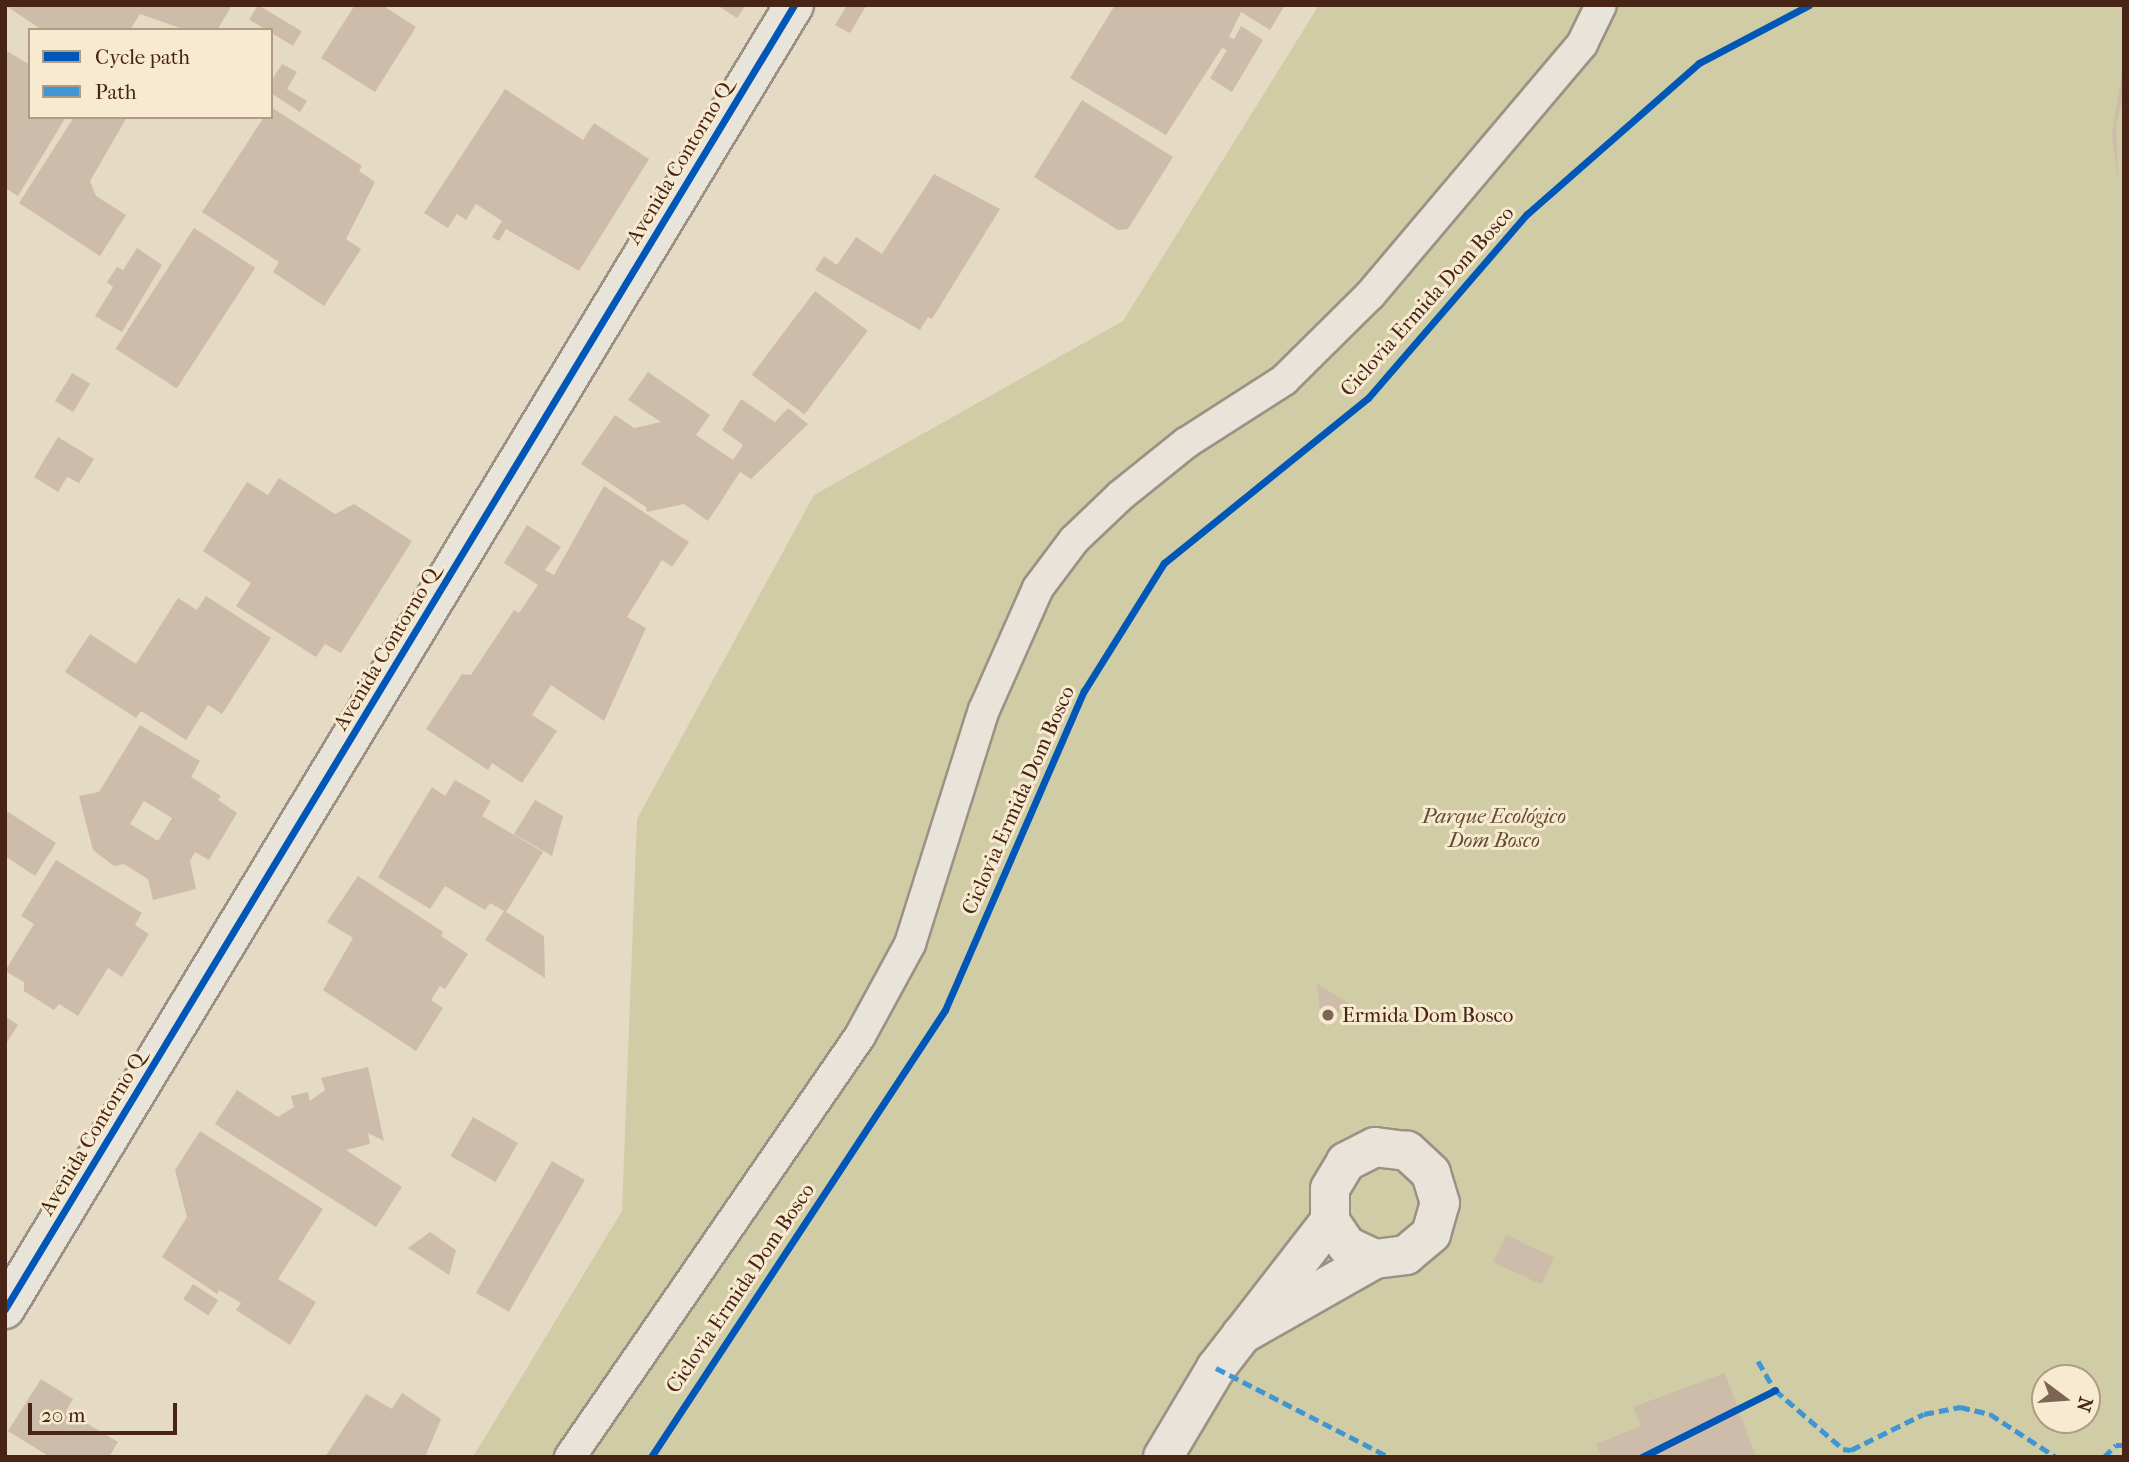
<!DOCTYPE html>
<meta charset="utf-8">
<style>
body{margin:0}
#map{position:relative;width:2129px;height:1462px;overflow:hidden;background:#e5dac4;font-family:"IM FELL French Canon",serif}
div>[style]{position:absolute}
.green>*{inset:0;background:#d0cca5}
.building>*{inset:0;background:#cdbcaa;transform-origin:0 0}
.roads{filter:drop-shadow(2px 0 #9c9184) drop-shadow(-2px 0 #9c9184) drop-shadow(0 2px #9c9184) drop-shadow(0 -2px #9c9184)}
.lane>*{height:30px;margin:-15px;padding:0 15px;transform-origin:15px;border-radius:15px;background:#e9e4d9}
.street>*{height:38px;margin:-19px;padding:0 19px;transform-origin:19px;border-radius:19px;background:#e9e4d9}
.quiet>*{height:5px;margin-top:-2.5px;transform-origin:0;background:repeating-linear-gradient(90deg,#4095d3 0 10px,transparent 0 15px)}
.cycleway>*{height:7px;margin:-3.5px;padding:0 3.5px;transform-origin:3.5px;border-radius:3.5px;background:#0057b8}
.dots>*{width:19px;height:19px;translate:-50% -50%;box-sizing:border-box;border:4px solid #f7ead0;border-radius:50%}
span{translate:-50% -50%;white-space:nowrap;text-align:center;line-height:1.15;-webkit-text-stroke:6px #f7ead0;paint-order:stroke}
.street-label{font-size:21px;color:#472415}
.park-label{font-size:21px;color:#654b33;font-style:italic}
.poi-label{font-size:21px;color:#472415}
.left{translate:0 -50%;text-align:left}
.frame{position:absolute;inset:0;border:7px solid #472415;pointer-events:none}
.legend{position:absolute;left:28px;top:28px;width:245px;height:91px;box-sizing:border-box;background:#f7ead0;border:2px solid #b19b85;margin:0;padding:9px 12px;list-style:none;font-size:21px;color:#472415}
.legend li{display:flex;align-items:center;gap:14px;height:35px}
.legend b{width:35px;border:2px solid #b19b85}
.north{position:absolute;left:2031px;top:1364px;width:70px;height:70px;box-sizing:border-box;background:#f7ead0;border:2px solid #b19b85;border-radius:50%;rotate:106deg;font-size:19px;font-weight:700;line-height:28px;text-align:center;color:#472415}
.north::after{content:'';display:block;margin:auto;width:24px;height:32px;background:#7e6452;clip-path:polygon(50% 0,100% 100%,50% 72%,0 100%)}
.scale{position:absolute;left:28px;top:1403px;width:149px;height:32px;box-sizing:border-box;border:4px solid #472415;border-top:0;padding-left:9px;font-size:21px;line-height:24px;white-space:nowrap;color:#472415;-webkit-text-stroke:5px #f7ead0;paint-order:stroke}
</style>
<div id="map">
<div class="green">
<i style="clip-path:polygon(evenodd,1319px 5px,2124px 5px,2124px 1457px,473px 1457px,622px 1211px,637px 819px,814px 495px,1123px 321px,1319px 5px,2045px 1378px,2087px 1378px,2087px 1420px,2045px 1420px,2045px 1378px)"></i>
</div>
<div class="building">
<i style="clip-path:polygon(5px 5px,232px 5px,217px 30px,186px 30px,140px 14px,130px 30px,42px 30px)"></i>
<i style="left:258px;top:5px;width:51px;height:17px;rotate:31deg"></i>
<i style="clip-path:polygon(355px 5px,382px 5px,416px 27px,375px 92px,321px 58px)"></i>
<i style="clip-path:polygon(717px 5px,746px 5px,737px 18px)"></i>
<i style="clip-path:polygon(847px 5px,866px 6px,850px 33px,835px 25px)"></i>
<i style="clip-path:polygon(1115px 5px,1285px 5px,1270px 30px,1241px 12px,1229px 37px,1234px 39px,1241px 26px,1263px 40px,1232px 92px,1210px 78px,1227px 50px,1222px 48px,1166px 135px,1070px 78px)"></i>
<i style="clip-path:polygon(5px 50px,30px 65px,30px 117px,66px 117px,18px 196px,5px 188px)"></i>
<i style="clip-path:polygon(282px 64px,297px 72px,287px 89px,307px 101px,300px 112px,271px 93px,271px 81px)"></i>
<i style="clip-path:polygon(2123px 66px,2124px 93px,2116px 125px,2118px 183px,2112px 135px)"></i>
<i style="clip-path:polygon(505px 89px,583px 140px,594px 123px,649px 159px,579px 271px,506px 229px,499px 241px,492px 237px,502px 221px,476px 204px,466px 220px,457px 214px,448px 228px,424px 213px)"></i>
<i style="clip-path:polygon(1082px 100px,1173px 157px,1128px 229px,1118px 230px,1034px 177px)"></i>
<i style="clip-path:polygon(271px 107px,362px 166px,359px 171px,375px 182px,346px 239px,361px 249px,324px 306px,273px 272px,279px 262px,202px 212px,264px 117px,271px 117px)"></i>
<i style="clip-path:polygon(74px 117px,127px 117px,90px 181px,96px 196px,126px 215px,100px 256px,19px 203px)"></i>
<i style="clip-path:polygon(934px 174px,1000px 209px,932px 319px,928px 317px,920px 330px,815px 270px,824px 256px,837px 265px,856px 237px,882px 254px)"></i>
<i style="left:194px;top:228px;width:73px;height:144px;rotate:33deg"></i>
<i style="clip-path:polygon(137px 248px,162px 265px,122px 332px,95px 316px,113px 287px,107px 282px,117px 267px,123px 270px)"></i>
<i style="left:815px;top:291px;width:66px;height:105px;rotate:37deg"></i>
<i style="clip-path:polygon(648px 372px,710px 415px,696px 435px,733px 460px,743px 445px,722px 430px,741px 399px,775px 422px,788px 408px,808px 424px,751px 479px,740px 472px,708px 521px,684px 504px,647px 512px,646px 507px,581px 464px,615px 415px,634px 428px,661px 422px,628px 400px)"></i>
<i style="left:72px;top:373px;width:21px;height:33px;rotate:31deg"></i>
<i style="clip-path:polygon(58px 437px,94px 459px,79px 483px,67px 477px,58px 492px,34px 477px)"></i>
<i style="clip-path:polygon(279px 478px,335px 514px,354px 504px,412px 541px,341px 653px,325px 644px,316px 657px,236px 606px,251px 583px,203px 551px,247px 482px,268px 495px)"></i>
<i style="clip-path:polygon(604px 486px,689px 542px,672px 567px,662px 560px,627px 617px,646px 628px,604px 721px,551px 685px,532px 715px,557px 731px,522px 783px,492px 763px,488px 770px,426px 729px,462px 674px,471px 675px,514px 610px,519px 613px,538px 585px,504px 563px,527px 525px,561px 547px,545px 570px,554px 575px)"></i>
<i style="clip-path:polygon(206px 596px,271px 638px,222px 714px,208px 705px,186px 740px,141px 711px,136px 718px,65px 672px,90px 634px,136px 664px,178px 598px,197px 610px)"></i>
<i style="clip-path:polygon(evenodd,140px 725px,200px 761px,191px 777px,221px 796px,218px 800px,237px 813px,209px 860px,195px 852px,190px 861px,196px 889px,153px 900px,148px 879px,124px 864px,114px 866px,93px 850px,79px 796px,99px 792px,140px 725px,144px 801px,172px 818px,158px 841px,130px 824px,144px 801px)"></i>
<i style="clip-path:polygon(455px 780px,491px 801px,482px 816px,543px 852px,506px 912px,544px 936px,545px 978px,485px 940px,504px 911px,490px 903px,485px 910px,445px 886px,430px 909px,378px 877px,432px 787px,445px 796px)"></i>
<i style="clip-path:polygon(535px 800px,563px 816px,552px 856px,514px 834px)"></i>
<i style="clip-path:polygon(5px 810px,56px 843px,35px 876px,5px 856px)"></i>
<i style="clip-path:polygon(56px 860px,142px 913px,135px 925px,149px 934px,122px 977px,108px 968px,78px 1016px,59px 1004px,54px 1010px,24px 991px,24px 982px,5px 971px,34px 924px,21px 916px)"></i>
<i style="clip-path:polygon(358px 876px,443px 932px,441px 936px,468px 954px,445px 989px,440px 986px,431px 1000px,443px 1008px,416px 1051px,323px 990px,353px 938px,327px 922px)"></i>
<i style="clip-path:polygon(1317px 984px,1349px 1003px,1322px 1026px)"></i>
<i style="clip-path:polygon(5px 1016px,18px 1025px,5px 1045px)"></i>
<i style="clip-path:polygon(368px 1067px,384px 1141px,368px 1133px,370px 1144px,346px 1150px,402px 1187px,376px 1227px,215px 1124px,237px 1090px,278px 1117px,294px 1107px,291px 1096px,308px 1092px,310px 1101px,325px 1090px,321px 1078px)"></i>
<i style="left:473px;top:1117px;width:52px;height:45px;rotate:30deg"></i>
<i style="clip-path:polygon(200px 1131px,323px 1209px,278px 1279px,316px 1302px,290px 1345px,236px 1310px,241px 1303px,219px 1290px,217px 1294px,162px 1257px,187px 1217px,175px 1170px)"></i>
<i style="left:552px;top:1161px;width:38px;height:152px;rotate:30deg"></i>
<i style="clip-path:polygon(430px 1232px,456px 1250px,449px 1275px,408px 1248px)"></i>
<i style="left:1506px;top:1235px;width:53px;height:30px;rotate:25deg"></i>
<i style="left:193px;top:1284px;width:30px;height:18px;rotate:33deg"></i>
<i style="clip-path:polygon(1725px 1373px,1756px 1457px,1601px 1457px,1596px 1444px,1641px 1426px,1633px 1407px)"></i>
<i style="clip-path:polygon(41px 1379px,73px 1399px,66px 1411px,118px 1442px,109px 1457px,50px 1457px,8px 1431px)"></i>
<i style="clip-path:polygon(402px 1393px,441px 1419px,425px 1457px,325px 1457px,366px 1394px,392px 1409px)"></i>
</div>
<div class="roads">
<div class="lane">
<i style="left:570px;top:1457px;width:511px;rotate:-55.44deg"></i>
<i style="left:860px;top:1036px;width:105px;rotate:-61.5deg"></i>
<i style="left:910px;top:944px;width:245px;rotate:-72.5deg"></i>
<i style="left:984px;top:710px;width:133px;rotate:-66.1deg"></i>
<i style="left:1038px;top:588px;width:60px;rotate:-53.1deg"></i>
<i style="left:1074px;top:540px;width:64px;rotate:-43.7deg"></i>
<i style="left:1120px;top:496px;width:85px;rotate:-38.8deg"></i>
<i style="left:1186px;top:443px;width:117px;rotate:-32.7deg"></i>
<i style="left:1284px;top:380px;width:121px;rotate:-44.7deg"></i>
<i style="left:1370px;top:295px;width:329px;rotate:-49.8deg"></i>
<i style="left:1582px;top:44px;width:43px;rotate:-64deg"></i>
</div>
<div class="street">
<i style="left:5px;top:1309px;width:1524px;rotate:-58.82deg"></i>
<i style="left:1241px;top:1335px;width:154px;rotate:-29.6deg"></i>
<i style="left:1375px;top:1259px;width:31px;rotate:-7deg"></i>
<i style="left:1406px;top:1255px;width:33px;rotate:-40deg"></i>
<i style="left:1431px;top:1234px;width:32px;rotate:-74deg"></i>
<i style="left:1440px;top:1203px;width:31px;rotate:-107deg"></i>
<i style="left:1431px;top:1173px;width:33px;rotate:-137deg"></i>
<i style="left:1407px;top:1151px;width:32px;rotate:-173deg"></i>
<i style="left:1375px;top:1147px;width:33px;rotate:153deg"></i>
<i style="left:1346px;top:1162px;width:31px;rotate:121deg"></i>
<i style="left:1330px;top:1189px;width:32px;rotate:90deg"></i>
<i style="left:1330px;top:1221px;width:30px;rotate:56deg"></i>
<i style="left:1347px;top:1246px;width:31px;rotate:25deg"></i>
<i style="left:1163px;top:1457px;width:104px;rotate:-59.2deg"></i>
<i style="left:1216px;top:1368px;width:186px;rotate:-52.2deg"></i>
</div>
</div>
<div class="quiet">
<i style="left:1758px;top:1361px;width:34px;rotate:60deg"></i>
<i style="left:1775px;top:1390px;width:90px;rotate:40.9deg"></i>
<i style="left:1843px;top:1449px;width:8px;rotate:7deg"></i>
<i style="left:1851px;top:1450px;width:81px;rotate:-26.3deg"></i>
<i style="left:1924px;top:1414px;width:37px;rotate:-11deg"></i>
<i style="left:1960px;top:1407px;width:31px;rotate:13deg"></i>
<i style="left:1990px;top:1414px;width:79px;rotate:33.1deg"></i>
<i style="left:1216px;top:1368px;width:195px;rotate:27.2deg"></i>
<i style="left:2104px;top:1457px;width:17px;rotate:-45deg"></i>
<i style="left:2116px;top:1445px;width:8px"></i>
</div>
<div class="cycleway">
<i style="left:5px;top:1309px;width:1524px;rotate:-58.82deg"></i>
<i style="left:651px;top:1457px;width:535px;rotate:-56.67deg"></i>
<i style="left:945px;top:1010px;width:348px;rotate:-66.5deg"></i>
<i style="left:1084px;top:691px;width:151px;rotate:-58deg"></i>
<i style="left:1164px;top:563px;width:262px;rotate:-39deg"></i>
<i style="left:1368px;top:398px;width:243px;rotate:-49.2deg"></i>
<i style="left:1527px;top:214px;width:229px;rotate:-41.3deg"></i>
<i style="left:1699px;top:63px;width:124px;rotate:-27.8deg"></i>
<i style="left:1642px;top:1457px;width:149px;rotate:-26.7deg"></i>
</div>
<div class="dots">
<i style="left:1328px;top:1015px;background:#7e6452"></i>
</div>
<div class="street-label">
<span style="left:679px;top:163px;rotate:-59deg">Avenida Contorno Q</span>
<span style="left:1427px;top:301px;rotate:-48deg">Ciclovia Ermida Dom Bosco</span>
<span style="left:386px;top:649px;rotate:-59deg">Avenida Contorno Q</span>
<span style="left:1018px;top:800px;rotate:-66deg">Ciclovia Ermida Dom Bosco</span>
<span style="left:92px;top:1134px;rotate:-59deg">Avenida Contorno Q</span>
<span style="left:740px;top:1288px;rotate:-56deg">Ciclovia Ermida Dom Bosco</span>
</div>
<div class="park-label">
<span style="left:1494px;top:828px">Parque Ecológico<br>Dom Bosco</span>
</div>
<div class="poi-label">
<span class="left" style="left:1342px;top:1015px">Ermida Dom Bosco</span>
</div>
<div class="frame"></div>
<ul class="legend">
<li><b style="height:9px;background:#0057b8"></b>Cycle path</li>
<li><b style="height:9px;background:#4095d3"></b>Path</li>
</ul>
<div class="north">N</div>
<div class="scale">20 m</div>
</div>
